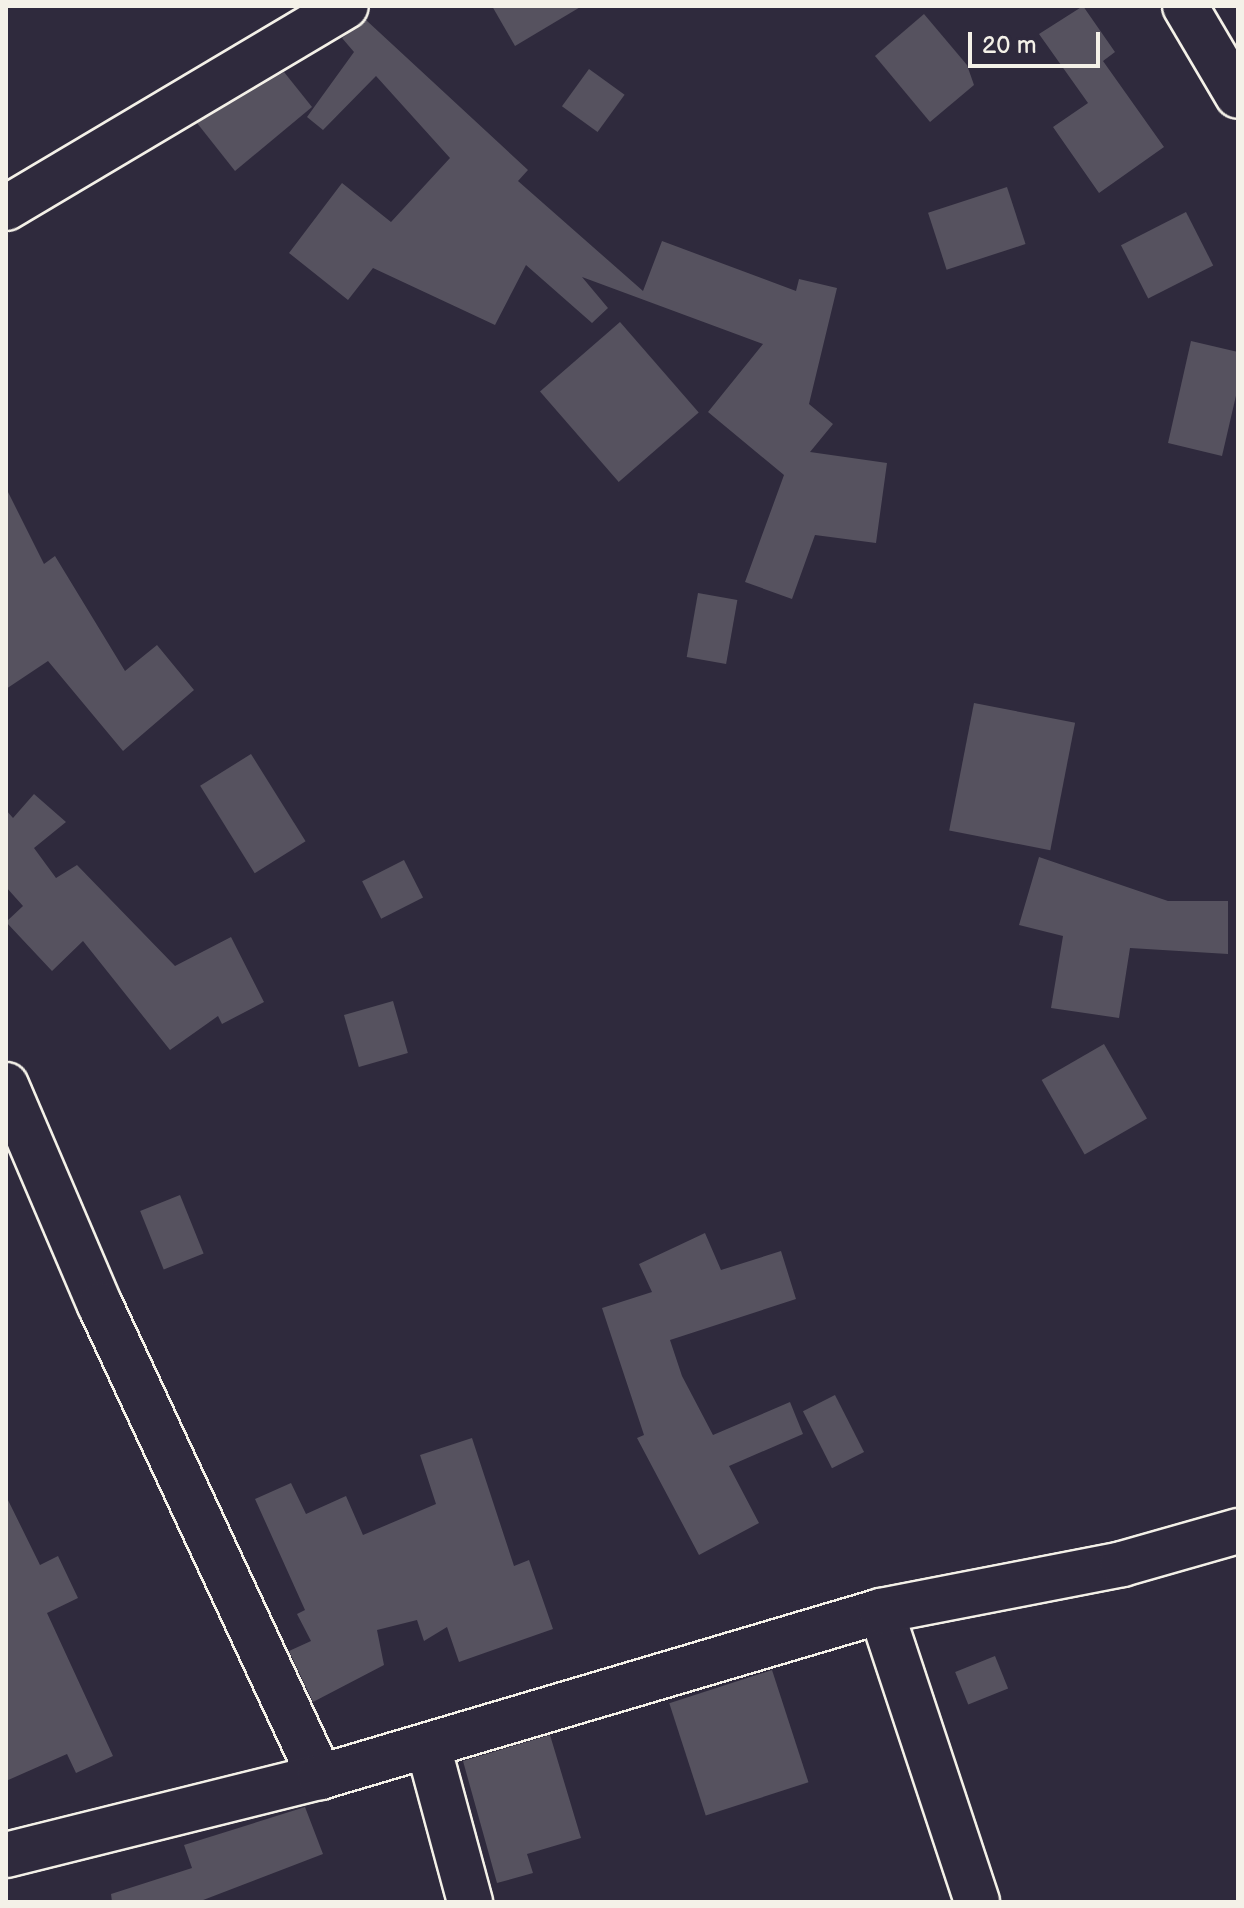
<!DOCTYPE html>
<style>
body{margin:0}
#map{position:relative;width:1244px;height:1908px;overflow:hidden;background:#2f2a3d;font-family:"Balsamiq Sans",sans-serif}
div>[style]{position:absolute}
.building>*{inset:0;background:#56525f;transform-origin:0 0}
.roads{filter:drop-shadow(2px 0 #f4f1e8) drop-shadow(-2px 0 #f4f1e8) drop-shadow(0 2px #f4f1e8) drop-shadow(0 -2px #f4f1e8)}
.street>*{height:44px;margin:-22px;padding:0 22px;transform-origin:22px;border-radius:22px;background:#2f2a3d}
.highway>*{height:44px;margin:-22px;padding:0 22px;transform-origin:22px;border-radius:22px;background:#2f2a3d}
span{translate:-50% -50%;white-space:nowrap;text-align:center;line-height:1.15;-webkit-text-stroke:6px #2f2a3d;paint-order:stroke}
.frame{position:absolute;inset:0;border:8px solid #f4f1e8;pointer-events:none}
.scale{position:absolute;left:968px;top:32px;width:132px;height:36px;box-sizing:border-box;border:4px solid #f4f1e8;border-top:0;padding-left:10px;font-size:24px;line-height:28px;white-space:nowrap;color:#f4f1e8;-webkit-text-stroke:6px #2f2a3d;paint-order:stroke}
</style>
<div id="map">
<div class="building">
<i style="clip-path:polygon(492px 6px,582px 6px,515px 46px)"></i>
<i style="clip-path:polygon(1083px 6px,1115px 52px,1103px 61px,1164px 147px,1099px 193px,1053px 127px,1088px 103px,1039px 34px)"></i>
<i style="clip-path:polygon(924px 14px,967px 65px,974px 85px,930px 122px,875px 56px)"></i>
<i style="clip-path:polygon(366px 20px,528px 170px,518px 181px,643px 291px,662px 241px,796px 291px,799px 279px,837px 288px,809px 404px,833px 424px,810px 452px,887px 463px,876px 543px,815px 535px,792px 599px,745px 582px,784px 475px,708px 412px,763px 344px,582px 277px,608px 308px,592px 323px,526px 265px,495px 325px,373px 268px,348px 300px,289px 253px,342px 183px,391px 222px,450px 158px,376px 76px,323px 130px,307px 117px,354px 52px,342px 38px)"></i>
<i style="left:589px;top:69px;width:44px;height:46px;rotate:36deg"></i>
<i style="clip-path:polygon(284px 72px,312px 107px,235px 171px,197px 123px)"></i>
<i style="left:1007px;top:187px;width:60px;height:83px;rotate:72deg"></i>
<i style="left:1186px;top:212px;width:60px;height:73px;rotate:63deg"></i>
<i style="left:620px;top:322px;width:120px;height:106px;rotate:49deg"></i>
<i style="clip-path:polygon(1191px 341px,1238px 352px,1238px 387px,1222px 456px,1168px 443px)"></i>
<i style="clip-path:polygon(6px 488px,44px 564px,55px 556px,125px 671px,157px 645px,194px 690px,123px 751px,48px 661px,6px 689px)"></i>
<i style="left:698px;top:593px;width:40px;height:65px;rotate:10deg"></i>
<i style="left:974px;top:703px;width:103px;height:130px;rotate:11deg"></i>
<i style="left:251px;top:754px;width:103px;height:60px;rotate:58deg"></i>
<i style="clip-path:polygon(34px 794px,66px 822px,34px 848px,56px 878px,77px 865px,175px 966px,231px 937px,264px 1002px,222px 1024px,218px 1016px,170px 1050px,83px 941px,52px 971px,6px 922px,23px 906px,6px 887px,6px 810px,13px 818px)"></i>
<i style="clip-path:polygon(1039px 857px,1168px 901px,1228px 901px,1228px 954px,1130px 948px,1119px 1018px,1051px 1008px,1063px 936px,1019px 925px)"></i>
<i style="left:404px;top:860px;width:42px;height:47px;rotate:63deg"></i>
<i style="left:393px;top:1001px;width:54px;height:51px;rotate:74deg"></i>
<i style="left:1104px;top:1044px;width:86px;height:72px;rotate:60deg"></i>
<i style="left:180px;top:1195px;width:63px;height:43px;rotate:68deg"></i>
<i style="clip-path:polygon(705px 1233px,721px 1270px,781px 1251px,796px 1299px,670px 1340px,682px 1376px,713px 1435px,790px 1402px,803px 1434px,729px 1466px,759px 1523px,699px 1555px,637px 1438px,644px 1435px,602px 1308px,652px 1292px,639px 1264px)"></i>
<i style="left:835px;top:1395px;width:64px;height:36px;rotate:63deg"></i>
<i style="clip-path:polygon(472px 1438px,514px 1566px,529px 1560px,553px 1629px,459px 1662px,447px 1627px,424px 1641px,417px 1620px,377px 1630px,384px 1665px,313px 1702px,289px 1651px,311px 1641px,297px 1614px,305px 1610px,255px 1499px,291px 1483px,306px 1514px,346px 1496px,363px 1535px,436px 1504px,420px 1455px)"></i>
<i style="clip-path:polygon(6px 1496px,40px 1565px,58px 1556px,78px 1598px,47px 1613px,113px 1756px,76px 1773px,67px 1754px,6px 1781px)"></i>
<i style="left:995px;top:1656px;width:35px;height:43px;rotate:68deg"></i>
<i style="left:772px;top:1670px;width:118px;height:108px;rotate:72deg"></i>
<i style="clip-path:polygon(550px 1735px,581px 1838px,527px 1854px,533px 1873px,497px 1883px,463px 1761px)"></i>
<i style="clip-path:polygon(305px 1807px,323px 1854px,198px 1902px,112px 1902px,111px 1894px,192px 1868px,184px 1845px)"></i>
</div>
<div class="roads">
<div class="street">
<i style="left:6px;top:208px;width:395px;rotate:-30.7deg"></i>
<i style="left:6px;top:1085px;width:239px;rotate:66.9deg"></i>
<i style="left:100px;top:1305px;width:521px;rotate:65.01deg"></i>
<i style="left:881px;top:1611px;width:306px;rotate:71.7deg"></i>
<i style="left:428px;top:1746px;width:162px;rotate:74.9deg"></i>
<i style="left:6px;top:1855px;width:324px;rotate:-14deg"></i>
<i style="left:320px;top:1777px;width:585px;rotate:-16.48deg"></i>
<i style="left:881px;top:1611px;width:246px;rotate:-11deg"></i>
<i style="left:1122px;top:1564px;width:121px;rotate:-15.9deg"></i>
</div>
<div class="highway">
<i style="left:1185px;top:6px;width:104px;rotate:59.5deg"></i>
</div>
</div>
<div class="frame"></div>
<div class="scale">20 m</div>
</div>
